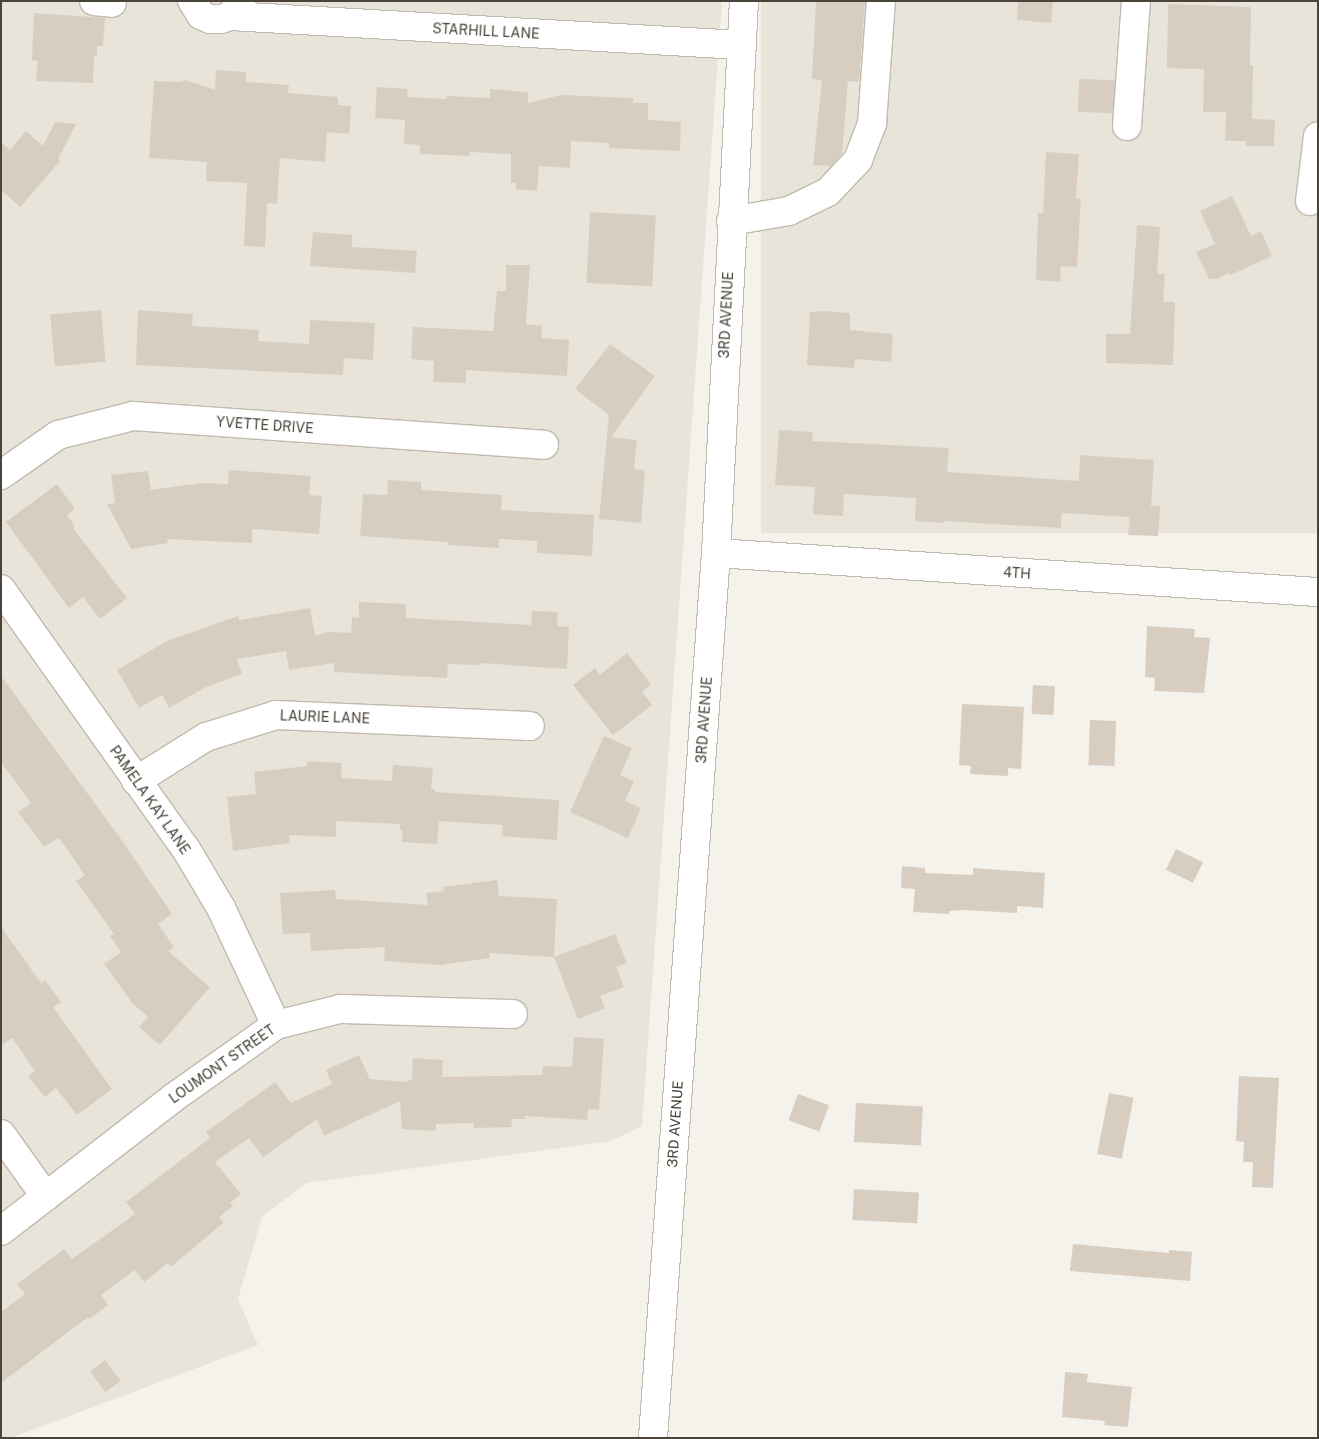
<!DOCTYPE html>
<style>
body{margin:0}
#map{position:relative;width:1319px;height:1439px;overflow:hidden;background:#f5f2eb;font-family:"Public Sans",sans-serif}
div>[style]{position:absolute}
.residential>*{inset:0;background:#e9e4da;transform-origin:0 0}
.building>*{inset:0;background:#d7cec1;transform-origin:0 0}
.roads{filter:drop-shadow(1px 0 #c1baae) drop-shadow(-1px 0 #c1baae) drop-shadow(0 1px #c1baae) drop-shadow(0 -1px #c1baae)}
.minor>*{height:28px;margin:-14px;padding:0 14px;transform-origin:14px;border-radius:14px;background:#fff}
span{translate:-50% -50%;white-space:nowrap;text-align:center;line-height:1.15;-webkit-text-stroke:4px #fff;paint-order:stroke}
.street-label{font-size:14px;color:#494339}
.frame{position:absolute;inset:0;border:2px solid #494339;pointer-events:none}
</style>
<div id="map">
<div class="residential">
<i style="clip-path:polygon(1px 1px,722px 1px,642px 1126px,611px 1141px,306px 1183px,262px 1217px,238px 1299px,258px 1345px,11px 1438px,1px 1438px)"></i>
<i style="left:761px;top:1px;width:557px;height:532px"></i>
</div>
<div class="building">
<i style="clip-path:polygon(816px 1px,865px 1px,859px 82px,848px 81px,842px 154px,831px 166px,813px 165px,822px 80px,812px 79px)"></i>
<i style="clip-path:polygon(1018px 1px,1053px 1px,1051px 23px,1017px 20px)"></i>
<i style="clip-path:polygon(1168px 4px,1251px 7px,1250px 65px,1253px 65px,1252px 119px,1275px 120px,1274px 146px,1246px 146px,1246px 141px,1225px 141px,1226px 112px,1203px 112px,1204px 69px,1167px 68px)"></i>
<i style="clip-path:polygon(34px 13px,105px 18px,103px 46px,97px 46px,97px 56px,94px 56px,93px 83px,36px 81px,38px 61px,32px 60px)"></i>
<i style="clip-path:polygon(216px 70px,246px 72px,246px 82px,289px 85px,288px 93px,338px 97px,338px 105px,351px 106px,349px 134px,327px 132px,325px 162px,280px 158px,277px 204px,267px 203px,265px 247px,244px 246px,247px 183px,206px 181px,207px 162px,149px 158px,154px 81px,180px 82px,186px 80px,215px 90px)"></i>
<i style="left:1079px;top:79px;width:36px;height:33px;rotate:2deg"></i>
<i style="clip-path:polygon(377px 87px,408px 89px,407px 97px,447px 99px,447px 96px,490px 98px,490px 89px,528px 92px,528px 103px,561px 95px,633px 98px,633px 103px,648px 103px,648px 120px,681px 122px,680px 151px,609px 148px,609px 143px,571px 141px,570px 168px,539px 166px,537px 191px,516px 189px,516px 183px,511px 183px,511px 154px,470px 152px,470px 156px,420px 154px,420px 145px,404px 144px,405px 120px,375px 118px)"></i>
<i style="clip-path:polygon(55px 122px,76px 124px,58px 159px,60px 161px,20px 207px,1px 190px,1px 142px,10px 150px,26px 131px,43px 146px)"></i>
<i style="clip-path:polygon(1046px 152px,1079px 154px,1076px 198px,1081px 199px,1077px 267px,1061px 266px,1060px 282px,1036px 280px,1038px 213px,1043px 213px)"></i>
<i style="clip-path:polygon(1232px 196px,1251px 236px,1261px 231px,1272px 256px,1230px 275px,1229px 273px,1217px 279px,1209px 279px,1196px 252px,1215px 244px,1200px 211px)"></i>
<i style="left:590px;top:212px;width:66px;height:71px;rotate:3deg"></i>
<i style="clip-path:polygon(1137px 225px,1160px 227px,1157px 274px,1165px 274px,1163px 302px,1175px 302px,1173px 365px,1106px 363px,1106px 334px,1130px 334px)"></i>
<i style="clip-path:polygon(313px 232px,352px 235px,352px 247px,417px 251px,415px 273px,310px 266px)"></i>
<i style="clip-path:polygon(506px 265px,530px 265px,526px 324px,542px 326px,541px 338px,569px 340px,567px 376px,466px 370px,466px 383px,433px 382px,434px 361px,411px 359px,413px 327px,493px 331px,497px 291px,506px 291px)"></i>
<i style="left:101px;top:310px;width:52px;height:51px;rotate:85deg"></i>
<i style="clip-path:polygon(138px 310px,193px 314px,192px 326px,259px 330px,258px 341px,309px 344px,310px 320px,375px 323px,373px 360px,344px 358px,343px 375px,136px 365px)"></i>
<i style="clip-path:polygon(823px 311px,850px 313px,850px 330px,893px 334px,891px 362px,855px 359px,854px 368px,807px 365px,810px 312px)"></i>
<i style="clip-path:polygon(610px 344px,655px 376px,611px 437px,637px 440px,634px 469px,645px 470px,641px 523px,599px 519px,609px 415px,575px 389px)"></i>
<i style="clip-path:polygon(779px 430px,813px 432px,812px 441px,949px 448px,947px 472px,1079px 481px,1080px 455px,1154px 460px,1151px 506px,1160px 506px,1158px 536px,1128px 535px,1130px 517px,1062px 513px,1061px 528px,944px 521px,944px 523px,915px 521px,916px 498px,844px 494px,843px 516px,813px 514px,815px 487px,775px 485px)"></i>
<i style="clip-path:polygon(229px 470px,311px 476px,309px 495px,322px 496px,319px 534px,255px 529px,252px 530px,252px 543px,167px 539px,168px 543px,131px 549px,107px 504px,115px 503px,111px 475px,148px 471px,151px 490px,201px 483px,228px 484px)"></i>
<i style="clip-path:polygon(388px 480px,421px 482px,421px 490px,502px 495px,501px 510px,594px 515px,592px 556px,537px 553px,537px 541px,499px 539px,499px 548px,448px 545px,448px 542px,360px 536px,363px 494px,387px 495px)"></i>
<i style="clip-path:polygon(57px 484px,75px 509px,67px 515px,75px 526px,73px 528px,127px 598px,100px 619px,83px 597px,69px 608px,6px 522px)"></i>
<i style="clip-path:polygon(359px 602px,406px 604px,406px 618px,531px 625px,532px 611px,558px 612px,557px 626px,569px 627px,567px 669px,481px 663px,481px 665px,448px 664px,447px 678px,334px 672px,334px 663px,289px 670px,286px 651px,237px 659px,242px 674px,204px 688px,169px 708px,162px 695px,139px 708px,117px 670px,167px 641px,238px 616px,239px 620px,310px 608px,315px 636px,328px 632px,351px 633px,352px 617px,359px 618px)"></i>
<i style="clip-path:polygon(1147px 626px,1195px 629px,1194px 637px,1210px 638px,1204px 693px,1154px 691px,1155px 678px,1145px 677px)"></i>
<i style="clip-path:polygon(627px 653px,651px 684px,642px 692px,652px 705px,613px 735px,573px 685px,595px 668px,600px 675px)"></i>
<i style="clip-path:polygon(1px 676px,121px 839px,172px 914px,158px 924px,174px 947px,168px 951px,210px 987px,160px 1045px,139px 1027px,148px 1017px,133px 1004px,104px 964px,121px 952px,110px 936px,114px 934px,76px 881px,85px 875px,59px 838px,44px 847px,18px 812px,31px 803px,1px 762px)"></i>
<i style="left:1033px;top:685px;width:22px;height:29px;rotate:3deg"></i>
<i style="clip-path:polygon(962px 704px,1024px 707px,1021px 769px,1008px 768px,1008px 776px,970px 774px,971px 766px,959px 765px)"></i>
<i style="left:1090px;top:720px;width:26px;height:45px;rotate:2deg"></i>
<i style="clip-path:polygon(604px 736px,632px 748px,620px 775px,634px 781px,625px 801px,641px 808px,628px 838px,570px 812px)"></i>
<i style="clip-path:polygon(307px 761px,342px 763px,341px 778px,392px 781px,393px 765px,433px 768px,431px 789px,435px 789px,435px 792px,559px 800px,557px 840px,502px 836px,503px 825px,439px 821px,437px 844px,402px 842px,403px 830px,400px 830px,400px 824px,336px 821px,336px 837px,289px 835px,290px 843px,233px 851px,227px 797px,256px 794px,254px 772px,307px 766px)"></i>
<i style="left:1176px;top:849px;width:30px;height:23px;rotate:26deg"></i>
<i style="clip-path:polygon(902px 866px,925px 868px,925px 873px,973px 875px,973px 868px,1045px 873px,1043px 908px,1017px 906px,1017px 913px,964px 910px,949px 911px,949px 914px,913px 912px,915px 889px,901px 888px)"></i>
<i style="clip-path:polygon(497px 880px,499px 896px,557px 899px,554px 957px,489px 953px,490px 958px,440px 965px,384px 961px,385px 947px,311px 951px,310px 933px,283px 934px,280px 893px,335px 890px,336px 899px,428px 905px,426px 893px,444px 891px,443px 887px)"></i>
<i style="clip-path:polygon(1px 927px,41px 983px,45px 980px,61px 1002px,53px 1007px,112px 1089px,77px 1115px,56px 1088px,45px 1097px,28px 1076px,35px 1071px,12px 1038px,1px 1046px)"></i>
<i style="clip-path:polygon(615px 934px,627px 963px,616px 967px,624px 987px,600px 996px,605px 1008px,578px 1019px,554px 957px)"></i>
<i style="clip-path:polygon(574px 1037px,604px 1039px,599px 1110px,588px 1109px,587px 1120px,525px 1116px,525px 1119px,511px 1119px,512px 1127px,474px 1128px,474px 1123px,436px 1124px,436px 1131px,402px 1129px,400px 1101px,324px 1136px,317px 1119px,263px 1157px,249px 1138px,215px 1162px,241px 1194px,230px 1203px,233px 1206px,219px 1217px,224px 1222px,171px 1267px,168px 1263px,144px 1282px,135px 1270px,101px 1295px,108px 1305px,89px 1319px,88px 1317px,1px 1383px,1px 1312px,25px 1294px,17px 1284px,64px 1249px,72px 1259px,135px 1214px,126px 1202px,210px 1138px,206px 1132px,275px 1082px,291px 1103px,332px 1084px,326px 1070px,359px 1055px,370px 1079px,408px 1082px,409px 1080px,412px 1080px,413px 1058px,443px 1060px,442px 1077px,542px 1075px,543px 1066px,572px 1067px)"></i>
<i style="clip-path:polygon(1239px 1076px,1279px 1078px,1273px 1188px,1252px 1187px,1253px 1162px,1243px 1162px,1244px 1142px,1236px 1141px)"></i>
<i style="left:1109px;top:1093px;width:25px;height:62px;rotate:11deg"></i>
<i style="left:798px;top:1094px;width:33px;height:28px;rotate:20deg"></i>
<i style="left:856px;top:1103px;width:67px;height:39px;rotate:3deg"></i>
<i style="left:854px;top:1189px;width:65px;height:31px;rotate:3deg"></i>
<i style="clip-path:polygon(1073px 1244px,1169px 1253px,1169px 1250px,1192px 1252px,1190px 1281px,1070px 1271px)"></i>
<i style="left:105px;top:1360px;width:26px;height:19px;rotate:53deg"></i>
<i style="clip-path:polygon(1065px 1372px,1088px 1374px,1087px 1382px,1132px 1387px,1128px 1427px,1104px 1425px,1105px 1421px,1062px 1417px)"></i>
</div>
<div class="roads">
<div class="minor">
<i style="left:94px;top:1px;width:18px;rotate:6deg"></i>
<i style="left:192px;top:1px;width:17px;rotate:57deg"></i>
<i style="left:201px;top:15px;width:10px;rotate:24deg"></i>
<i style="left:210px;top:19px;width:11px"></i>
<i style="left:221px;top:19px;width:9px;rotate:-18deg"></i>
<i style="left:230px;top:16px;width:17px;rotate:-50deg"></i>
<i style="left:230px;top:16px;width:512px;rotate:3.25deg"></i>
<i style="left:1127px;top:126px;width:125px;rotate:-85.9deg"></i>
<i style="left:1310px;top:201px;width:65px;rotate:-83deg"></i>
<i style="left:731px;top:221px;width:59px;rotate:-9.8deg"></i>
<i style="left:789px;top:211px;width:43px;rotate:-26deg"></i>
<i style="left:828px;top:192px;width:44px;rotate:-46.8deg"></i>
<i style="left:858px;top:160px;width:40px;rotate:-69deg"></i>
<i style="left:872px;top:123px;width:122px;rotate:-85.8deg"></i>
<i style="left:1px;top:475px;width:70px;rotate:-35.1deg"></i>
<i style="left:58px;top:435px;width:77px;rotate:-14.2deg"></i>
<i style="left:133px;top:416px;width:412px;rotate:4deg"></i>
<i style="left:716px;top:553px;width:603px;rotate:3.71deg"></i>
<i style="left:1px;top:589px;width:319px;rotate:54.6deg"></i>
<i style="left:186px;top:849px;width:69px;rotate:59.3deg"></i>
<i style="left:221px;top:908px;width:129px;rotate:64.8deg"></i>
<i style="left:136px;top:781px;width:83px;rotate:-32.2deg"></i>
<i style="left:206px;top:737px;width:73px;rotate:-17.4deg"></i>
<i style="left:276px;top:715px;width:254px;rotate:2.5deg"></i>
<i style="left:1px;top:1134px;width:77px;rotate:54.5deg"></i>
<i style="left:1px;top:1231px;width:217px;rotate:-37.7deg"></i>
<i style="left:173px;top:1098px;width:126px;rotate:-35.3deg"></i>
<i style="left:276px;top:1025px;width:66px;rotate:-14deg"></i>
<i style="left:340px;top:1009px;width:173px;rotate:1.7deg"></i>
<i style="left:653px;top:1438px;width:887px;rotate:-85.93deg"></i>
<i style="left:716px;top:553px;width:553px;rotate:-87.1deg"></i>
</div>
</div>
<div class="street-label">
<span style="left:486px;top:31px;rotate:3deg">STARHILL LANE</span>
<span style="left:726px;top:315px;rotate:-87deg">3RD AVENUE</span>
<span style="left:265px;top:425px;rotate:4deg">YVETTE DRIVE</span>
<span style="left:1017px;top:573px;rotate:4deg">4TH</span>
<span style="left:325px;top:717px;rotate:2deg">LAURIE LANE</span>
<span style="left:704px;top:720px;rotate:-86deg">3RD AVENUE</span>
<span style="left:150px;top:800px;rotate:55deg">PAMELA KAY LANE</span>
<span style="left:222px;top:1064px;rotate:-35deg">LOUMONT STREET</span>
<span style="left:675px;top:1124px;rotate:-86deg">3RD AVENUE</span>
</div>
<div class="frame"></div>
</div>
